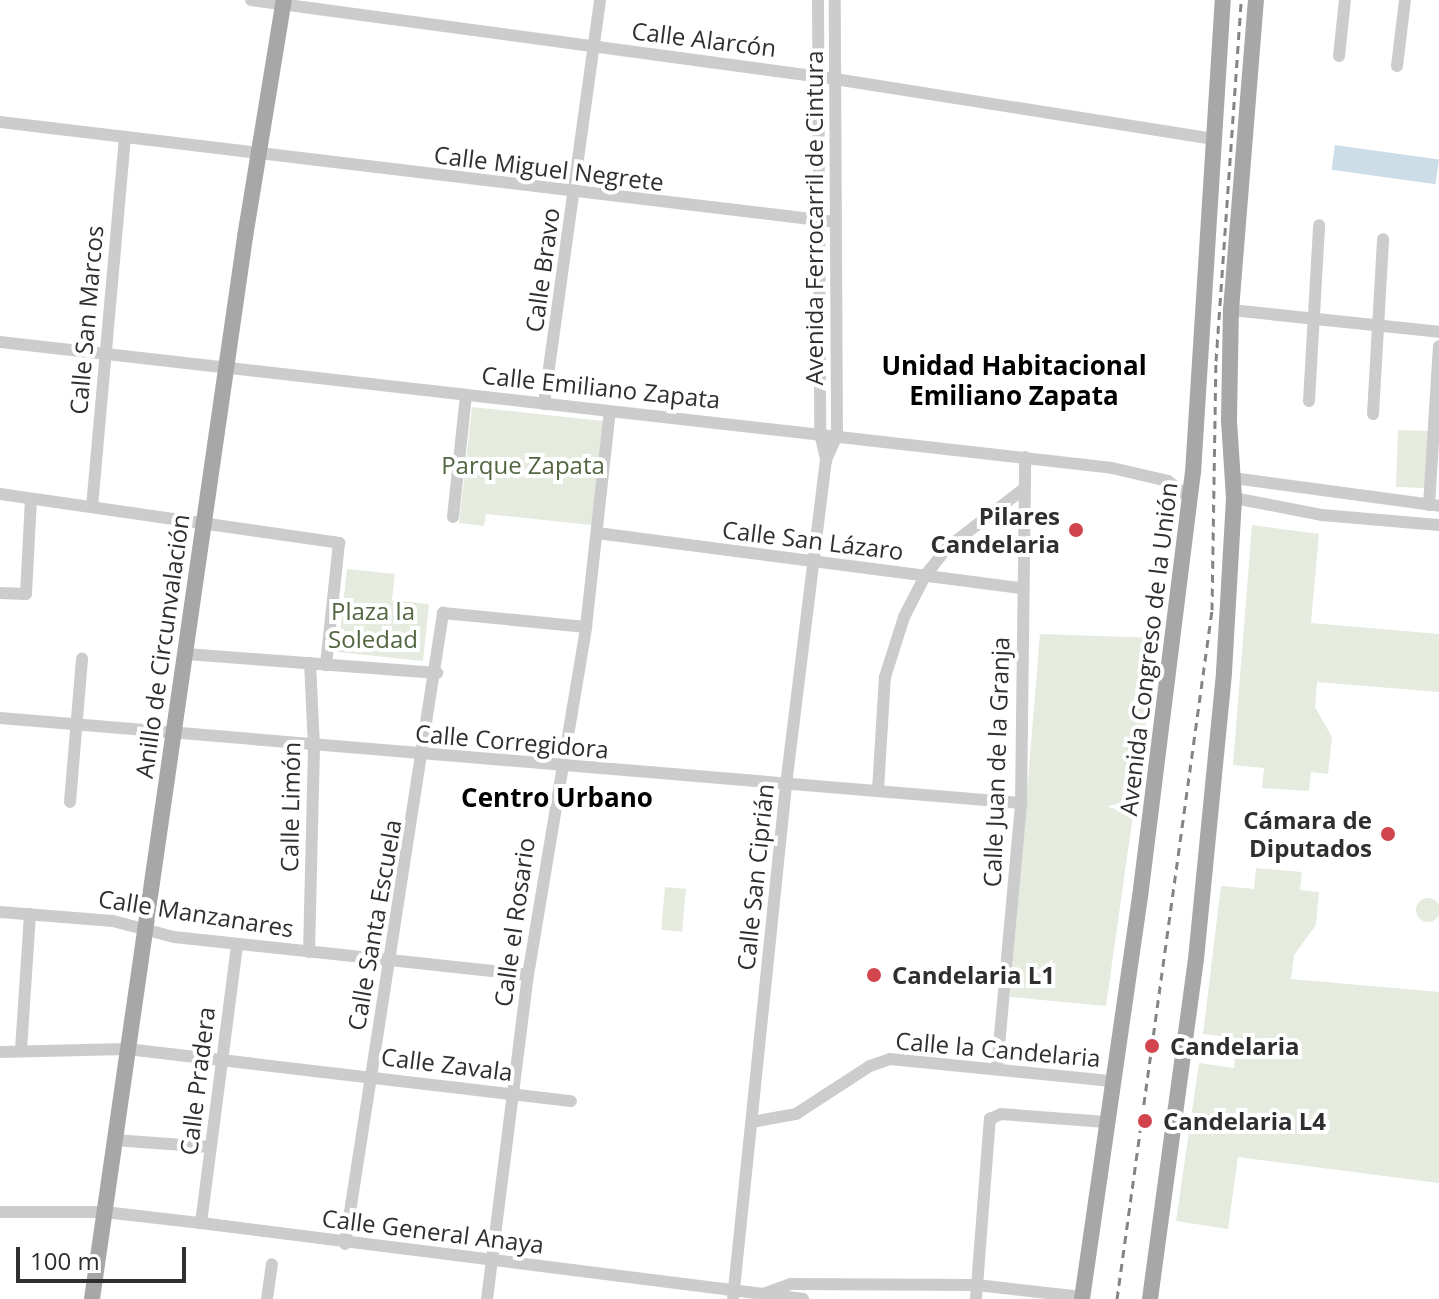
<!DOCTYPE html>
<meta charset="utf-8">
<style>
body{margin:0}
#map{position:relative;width:1439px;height:1299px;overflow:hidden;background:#fff;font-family:"Open Sans",sans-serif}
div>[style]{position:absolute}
.green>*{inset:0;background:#e5ebde;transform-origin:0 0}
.round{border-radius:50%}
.water>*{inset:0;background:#cddde8;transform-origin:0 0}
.minor>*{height:12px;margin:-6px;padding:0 6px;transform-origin:6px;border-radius:6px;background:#ccc}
.major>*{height:16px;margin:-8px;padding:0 8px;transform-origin:8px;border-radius:8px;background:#a7a7a7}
.rail>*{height:3px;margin-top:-1.5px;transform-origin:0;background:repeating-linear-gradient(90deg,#848484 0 8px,transparent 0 14px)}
.dots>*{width:22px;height:22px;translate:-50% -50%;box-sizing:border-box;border:4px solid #fff;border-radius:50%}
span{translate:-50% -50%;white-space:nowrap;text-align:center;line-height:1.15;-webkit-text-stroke:8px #fff;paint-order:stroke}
.street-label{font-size:24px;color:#2f2f2f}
.park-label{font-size:24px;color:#526641}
.poi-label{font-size:24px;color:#2f2f2f;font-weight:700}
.right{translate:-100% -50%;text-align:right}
.left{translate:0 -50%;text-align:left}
.neighbourhood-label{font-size:26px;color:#000;font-weight:700}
.scale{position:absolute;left:16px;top:1247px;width:170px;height:36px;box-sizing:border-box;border:4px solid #2f2f2f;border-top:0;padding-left:10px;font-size:24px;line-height:28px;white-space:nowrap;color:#2f2f2f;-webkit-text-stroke:6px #fff;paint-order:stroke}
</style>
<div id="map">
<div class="green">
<i style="clip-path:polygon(472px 407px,603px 421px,592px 525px,486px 514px,484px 526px,459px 523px)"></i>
<i style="left:1398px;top:430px;width:30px;height:57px;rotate:2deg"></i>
<i style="clip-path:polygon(1252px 525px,1319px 534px,1311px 623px,1439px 634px,1439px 692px,1317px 682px,1315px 707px,1332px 737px,1328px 774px,1311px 772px,1309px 791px,1262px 788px,1264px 768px,1233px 765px)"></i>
<i style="clip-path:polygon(347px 569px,395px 574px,392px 600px,429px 604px,423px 661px,338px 652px)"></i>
<i style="clip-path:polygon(1040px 634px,1158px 638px,1106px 1006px,1010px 997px)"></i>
<i style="clip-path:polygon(1256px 868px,1302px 872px,1300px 890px,1319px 892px,1316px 925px,1294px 955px,1291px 979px,1439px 992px,1439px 1183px,1238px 1157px,1228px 1229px,1176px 1221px,1199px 1063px,1234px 1068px,1236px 1038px,1203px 1034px,1221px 886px,1254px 889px)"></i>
<i style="left:665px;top:887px;width:21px;height:43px;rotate:5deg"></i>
<i class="round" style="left:1416px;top:898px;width:24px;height:24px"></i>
</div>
<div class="water">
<i style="left:1335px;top:145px;width:105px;height:25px;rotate:8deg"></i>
</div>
<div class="minor">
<i style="left:251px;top:0;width:589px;rotate:7.7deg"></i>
<i style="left:835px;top:79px;width:382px;rotate:9deg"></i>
<i style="left:818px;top:0;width:433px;rotate:89.7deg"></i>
<i style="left:820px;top:433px;width:28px;rotate:77deg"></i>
<i style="left:1339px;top:56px;width:56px;rotate:-83.9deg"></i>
<i style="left:1397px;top:66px;width:66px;rotate:-83.1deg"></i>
<i style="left:0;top:122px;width:842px;rotate:6.82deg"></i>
<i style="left:1231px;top:310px;width:209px;rotate:6deg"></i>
<i style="left:0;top:342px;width:1119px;rotate:6.46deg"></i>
<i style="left:1112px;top:468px;width:57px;rotate:13.1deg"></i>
<i style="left:1168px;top:481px;width:28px;rotate:38deg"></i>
<i style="left:1309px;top:401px;width:176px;rotate:-86.7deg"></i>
<i style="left:544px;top:404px;width:408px;rotate:-82.1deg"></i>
<i style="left:1373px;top:414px;width:175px;rotate:-86.7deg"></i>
<i style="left:1233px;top:478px;width:208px;rotate:7.7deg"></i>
<i style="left:0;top:494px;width:343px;rotate:8.2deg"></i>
<i style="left:339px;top:543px;width:123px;rotate:96.1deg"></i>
<i style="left:1234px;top:498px;width:90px;rotate:10.9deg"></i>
<i style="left:1322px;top:515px;width:117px;rotate:4.9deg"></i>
<i style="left:1429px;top:505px;width:159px;rotate:-86.4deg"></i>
<i style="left:92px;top:507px;width:371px;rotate:-84.9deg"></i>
<i style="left:453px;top:517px;width:123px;rotate:-83.9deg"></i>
<i style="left:597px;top:533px;width:430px;rotate:7.4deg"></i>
<i style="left:0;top:593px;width:26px;rotate:2deg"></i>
<i style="left:26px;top:594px;width:95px;rotate:-87deg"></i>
<i style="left:186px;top:654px;width:252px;rotate:4.3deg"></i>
<i style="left:0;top:718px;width:1025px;rotate:4.76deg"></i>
<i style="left:878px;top:790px;width:113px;rotate:-86.5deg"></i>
<i style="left:885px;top:677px;width:63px;rotate:-72.4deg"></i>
<i style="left:904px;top:617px;width:46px;rotate:-62.9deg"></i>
<i style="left:925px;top:576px;width:37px;rotate:-52deg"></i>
<i style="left:948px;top:547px;width:97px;rotate:-37.5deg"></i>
<i style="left:70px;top:802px;width:144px;rotate:-85.2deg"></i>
<i style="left:0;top:912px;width:113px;rotate:4.6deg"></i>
<i style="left:113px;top:921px;width:63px;rotate:14.7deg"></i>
<i style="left:174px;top:937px;width:356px;rotate:6.1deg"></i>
<i style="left:309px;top:952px;width:205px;rotate:-88.6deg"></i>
<i style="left:314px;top:747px;width:84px;rotate:-92.7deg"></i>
<i style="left:21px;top:1050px;width:136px;rotate:-86.2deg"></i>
<i style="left:0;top:1052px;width:127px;rotate:-1.4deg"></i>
<i style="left:127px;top:1049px;width:447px;rotate:6.7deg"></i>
<i style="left:997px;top:1068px;width:266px;rotate:-84.8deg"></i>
<i style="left:1021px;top:803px;width:346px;rotate:-89.3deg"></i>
<i style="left:752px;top:1122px;width:45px;rotate:-10.3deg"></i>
<i style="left:796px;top:1114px;width:88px;rotate:-33deg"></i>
<i style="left:870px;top:1066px;width:21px;rotate:-19deg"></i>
<i style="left:890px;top:1059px;width:223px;rotate:5.7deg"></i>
<i style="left:114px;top:1140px;width:97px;rotate:4.1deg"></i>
<i style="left:0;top:1212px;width:104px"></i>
<i style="left:104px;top:1212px;width:98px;rotate:6.5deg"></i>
<i style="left:201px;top:1223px;width:607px;rotate:7.2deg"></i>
<i style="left:201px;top:1223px;width:281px;rotate:-82.6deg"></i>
<i style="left:345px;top:1244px;width:639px;rotate:-81.17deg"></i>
<i style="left:443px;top:613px;width:144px;rotate:5.6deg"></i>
<i style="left:763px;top:1294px;width:29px;rotate:-20deg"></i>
<i style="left:790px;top:1284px;width:187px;rotate:0.3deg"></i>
<i style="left:977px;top:1285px;width:106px;rotate:6.5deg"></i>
<i style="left:267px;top:1299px;width:35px;rotate:-82deg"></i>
<i style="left:487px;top:1299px;width:327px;rotate:-82.8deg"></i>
<i style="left:528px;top:975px;width:353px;rotate:-80.5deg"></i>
<i style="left:586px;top:627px;width:217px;rotate:-83.7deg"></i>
<i style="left:733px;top:1299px;width:517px;rotate:-84.11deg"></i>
<i style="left:786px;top:785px;width:327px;rotate:-83deg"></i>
<i style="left:826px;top:460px;width:27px;rotate:-66deg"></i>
<i style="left:837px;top:435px;width:435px;rotate:-90.3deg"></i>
<i style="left:976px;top:1299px;width:181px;rotate:-85.6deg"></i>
<i style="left:990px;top:1119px;width:12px;rotate:-24deg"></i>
<i style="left:1001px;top:1114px;width:105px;rotate:4.4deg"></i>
</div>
<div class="major">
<i style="left:92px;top:1299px;width:1073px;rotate:-81.8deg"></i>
<i style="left:245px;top:237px;width:240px;rotate:-80.7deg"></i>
<i style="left:1082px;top:1299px;width:406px;rotate:-81.8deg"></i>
<i style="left:1140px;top:897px;width:427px;rotate:-82.9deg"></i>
<i style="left:1193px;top:473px;width:474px;rotate:-86.4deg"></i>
<i style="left:1150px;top:1299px;width:343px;rotate:-82.3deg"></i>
<i style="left:1196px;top:959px;width:288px;rotate:-84.4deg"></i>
<i style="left:1224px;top:672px;width:174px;rotate:-86.7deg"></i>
<i style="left:1234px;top:498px;width:78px;rotate:-93.7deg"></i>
<i style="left:1229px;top:420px;width:110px;rotate:-89deg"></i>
<i style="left:1231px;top:310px;width:311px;rotate:-85.4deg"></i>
</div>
<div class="rail">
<i style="left:1117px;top:1299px;width:696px;rotate:-82.15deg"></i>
<i style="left:1212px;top:610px;width:249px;rotate:-89.1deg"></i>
<i style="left:1216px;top:361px;width:362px;rotate:-86deg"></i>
</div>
<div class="dots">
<i style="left:1076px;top:530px;background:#d2454e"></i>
<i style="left:1388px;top:834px;background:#d2454e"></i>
<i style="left:874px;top:975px;background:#d2454e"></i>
<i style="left:1152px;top:1046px;background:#d2454e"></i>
<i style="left:1145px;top:1121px;background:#d2454e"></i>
</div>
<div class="street-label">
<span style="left:704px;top:39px;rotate:7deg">Calle Alarcón</span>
<span style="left:549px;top:168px;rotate:7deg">Calle Miguel Negrete</span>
<span style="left:814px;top:218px;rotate:-90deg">Avenida Ferrocarril de Cintura</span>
<span style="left:542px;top:270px;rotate:-82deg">Calle Bravo</span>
<span style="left:86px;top:320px;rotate:-85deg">Calle San Marcos</span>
<span style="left:601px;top:387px;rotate:6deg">Calle Emiliano Zapata</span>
<span style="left:813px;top:540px;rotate:7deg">Calle San Lázaro</span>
<span style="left:162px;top:646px;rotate:-82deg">Anillo de Circunvalación</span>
<span style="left:1148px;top:649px;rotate:-83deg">Avenida Congreso de la Unión</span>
<span style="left:512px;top:741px;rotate:5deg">Calle Corregidora</span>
<span style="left:996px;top:762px;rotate:-88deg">Calle Juan de la Granja</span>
<span style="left:290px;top:807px;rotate:-89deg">Calle Limón</span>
<span style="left:755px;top:877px;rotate:-84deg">Calle San Ciprián</span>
<span style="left:196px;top:913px;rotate:9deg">Calle Manzanares</span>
<span style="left:514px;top:922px;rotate:-82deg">Calle el Rosario</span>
<span style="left:374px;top:925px;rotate:-80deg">Calle Santa Escuela</span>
<span style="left:998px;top:1049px;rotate:5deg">Calle la Candelaria</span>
<span style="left:447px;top:1064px;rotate:7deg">Calle Zavala</span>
<span style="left:197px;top:1081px;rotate:-83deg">Calle Pradera</span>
<span style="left:433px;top:1231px;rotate:7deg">Calle General Anaya</span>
</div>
<div class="park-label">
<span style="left:523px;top:465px">Parque Zapata</span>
<span style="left:373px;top:625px">Plaza la<br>Soledad</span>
</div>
<div class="poi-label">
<span class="right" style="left:1060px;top:530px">Pilares<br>Candelaria</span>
<span class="right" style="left:1372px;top:834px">Cámara de<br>Diputados</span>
<span class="left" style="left:892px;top:975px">Candelaria L1</span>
<span class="left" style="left:1170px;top:1046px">Candelaria</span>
<span class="left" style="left:1163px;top:1121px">Candelaria L4</span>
</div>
<div class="neighbourhood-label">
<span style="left:1014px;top:381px">Unidad Habitacional<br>Emiliano Zapata</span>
<span style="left:557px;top:798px">Centro Urbano</span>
</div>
<div class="scale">100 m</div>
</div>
